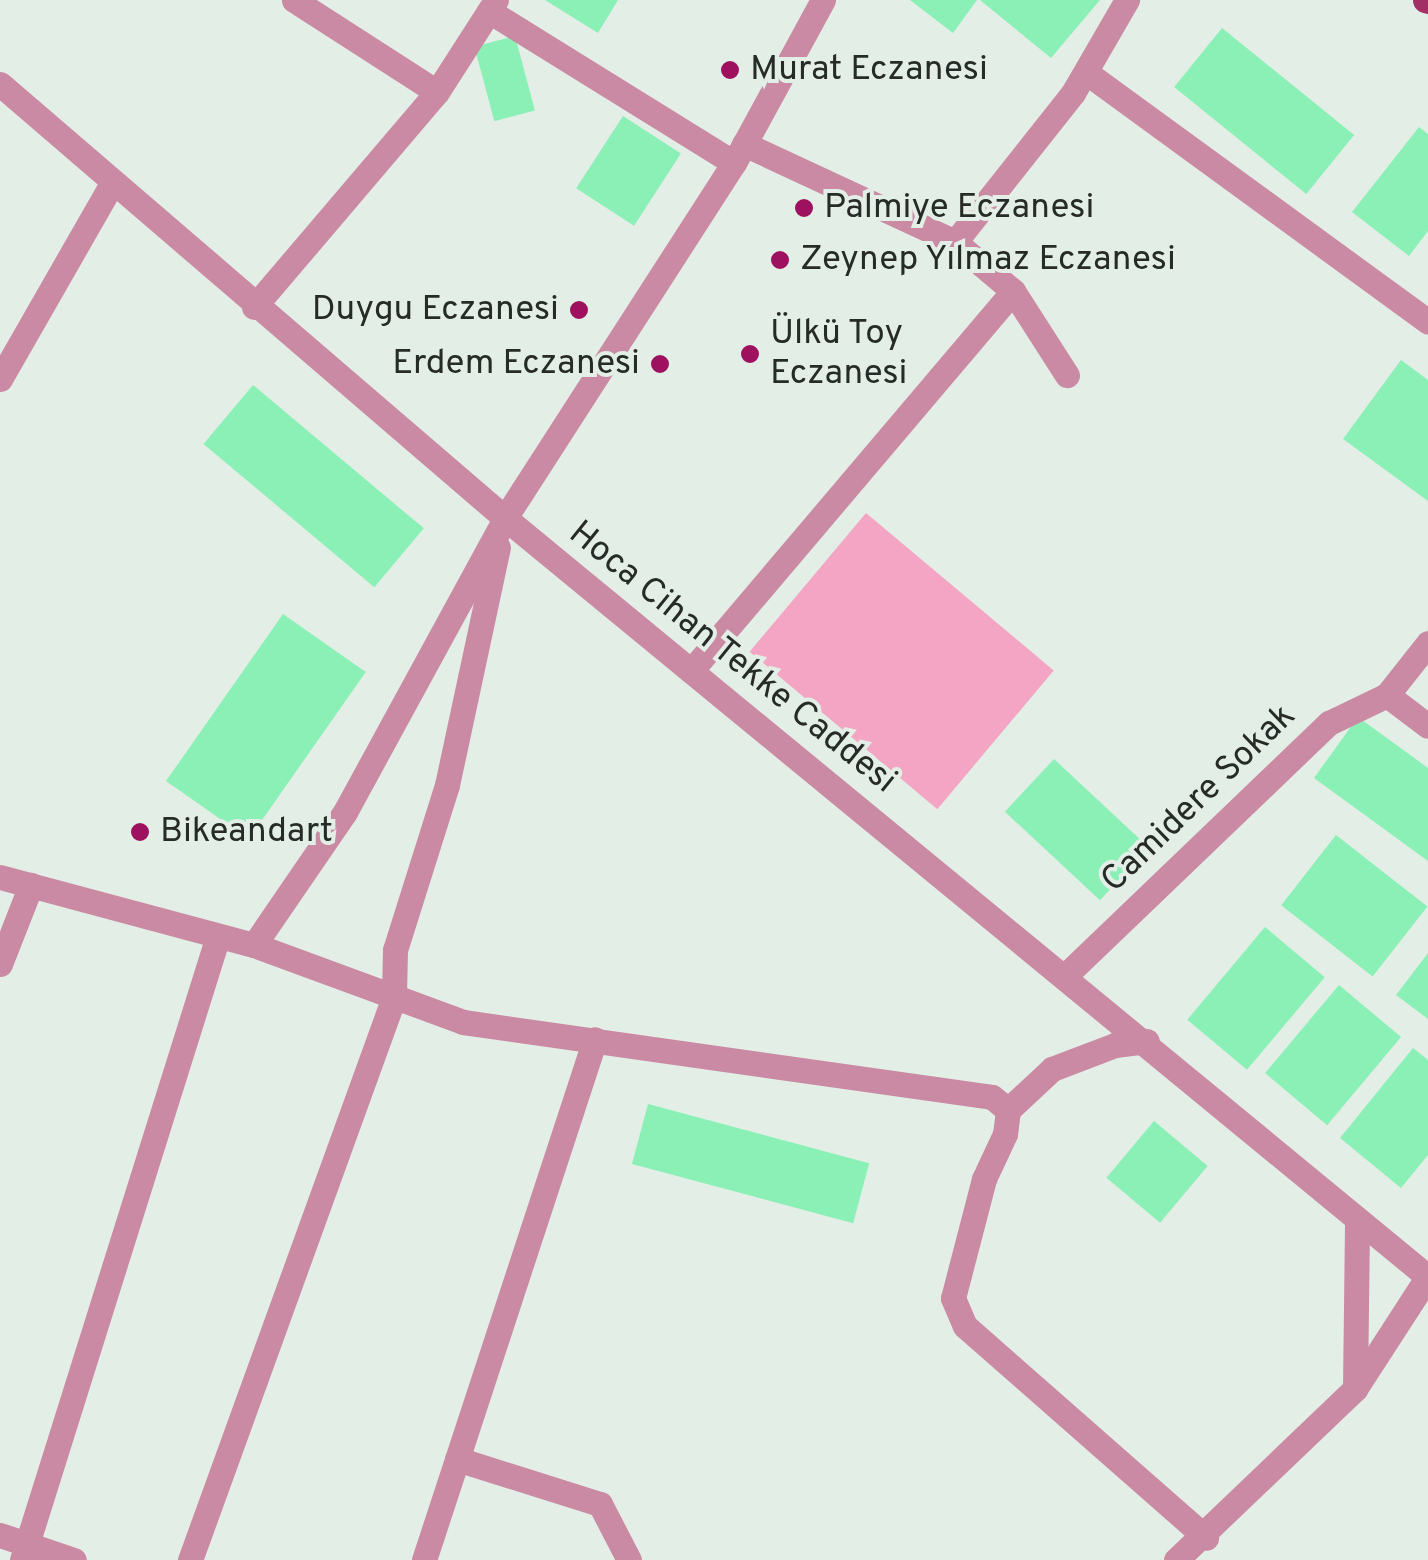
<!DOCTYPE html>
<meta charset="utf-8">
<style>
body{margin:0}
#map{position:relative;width:1428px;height:1560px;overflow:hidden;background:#e3eee7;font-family:Overpass,sans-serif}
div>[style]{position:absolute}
.green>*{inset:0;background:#f3a5c3;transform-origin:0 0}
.building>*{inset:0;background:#8bf0b5;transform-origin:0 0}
.minor>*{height:25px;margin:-12.5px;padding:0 12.5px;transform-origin:12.5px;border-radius:12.5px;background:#ca8aa3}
.major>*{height:25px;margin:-12.5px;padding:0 12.5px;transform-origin:12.5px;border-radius:12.5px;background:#a23067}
.dots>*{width:28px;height:28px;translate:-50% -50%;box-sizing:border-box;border:5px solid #e3eee7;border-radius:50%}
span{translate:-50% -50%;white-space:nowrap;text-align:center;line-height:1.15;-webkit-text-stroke:8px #e3eee7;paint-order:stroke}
.poi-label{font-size:35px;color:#272b28}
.left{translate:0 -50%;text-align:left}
.right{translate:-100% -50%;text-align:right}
.street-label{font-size:35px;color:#272b28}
</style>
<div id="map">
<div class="green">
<i style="left:866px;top:513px;width:245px;height:181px;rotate:40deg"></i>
</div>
<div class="building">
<i style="clip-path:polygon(545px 0,618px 0,598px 33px)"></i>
<i style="clip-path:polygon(910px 0,977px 0,953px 33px)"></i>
<i style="clip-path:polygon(980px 0,1100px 0,1051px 58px)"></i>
<i style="left:1222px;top:28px;width:170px;height:76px;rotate:39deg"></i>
<i style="left:515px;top:36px;width:77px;height:42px;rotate:75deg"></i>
<i style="left:623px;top:116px;width:69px;height:86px;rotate:33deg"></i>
<i style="clip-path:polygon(1419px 127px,1428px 134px,1428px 231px,1409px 256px,1352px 212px)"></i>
<i style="clip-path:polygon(1401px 360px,1428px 380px,1428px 501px,1343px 439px)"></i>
<i style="left:253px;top:385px;width:223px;height:77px;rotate:40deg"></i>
<i style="left:283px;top:614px;width:101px;height:204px;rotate:35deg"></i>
<i style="clip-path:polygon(1358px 717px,1428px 768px,1428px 861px,1314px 778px)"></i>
<i style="left:1054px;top:759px;width:130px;height:72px;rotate:43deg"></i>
<i style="left:1336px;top:835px;width:116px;height:89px;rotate:38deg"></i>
<i style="left:1265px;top:927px;width:78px;height:121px;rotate:40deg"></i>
<i style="clip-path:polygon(1428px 953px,1428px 1019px,1396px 995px)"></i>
<i style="left:1339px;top:985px;width:81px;height:115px;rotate:40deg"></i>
<i style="clip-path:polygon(1413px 1048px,1428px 1060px,1428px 1155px,1401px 1188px,1340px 1138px)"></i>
<i style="left:648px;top:1104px;width:229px;height:62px;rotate:15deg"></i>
<i style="left:1154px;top:1121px;width:70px;height:74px;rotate:40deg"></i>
</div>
<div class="minor">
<i style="left:294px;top:0;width:170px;rotate:32.8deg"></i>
<i style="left:489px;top:11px;width:288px;rotate:31.8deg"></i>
<i style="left:1087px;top:73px;width:422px;rotate:36.1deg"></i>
<i style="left:0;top:84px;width:666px;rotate:40.68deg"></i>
<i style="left:505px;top:518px;width:1195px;rotate:39.43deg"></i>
<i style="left:744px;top:144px;width:233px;rotate:24.9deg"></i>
<i style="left:955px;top:242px;width:76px;rotate:40.2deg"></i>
<i style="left:1013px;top:291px;width:100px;rotate:57.3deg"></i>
<i style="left:955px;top:242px;width:190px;rotate:-51.6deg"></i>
<i style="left:1073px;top:93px;width:108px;rotate:-59.9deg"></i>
<i style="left:254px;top:307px;width:282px;rotate:-49.6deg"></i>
<i style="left:437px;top:92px;width:109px;rotate:-57.3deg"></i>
<i style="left:0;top:379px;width:224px;rotate:-60.2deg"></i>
<i style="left:691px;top:671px;width:498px;rotate:-49.7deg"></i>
<i style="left:1387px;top:695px;width:51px;rotate:37.1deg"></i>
<i style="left:0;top:877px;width:263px;rotate:15deg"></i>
<i style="left:254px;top:945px;width:223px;rotate:20.2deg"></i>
<i style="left:463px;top:1022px;width:534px;rotate:8.07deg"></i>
<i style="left:992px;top:1097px;width:21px;rotate:39deg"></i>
<i style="left:1008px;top:1110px;width:24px;rotate:97deg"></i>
<i style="left:1005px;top:1134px;width:50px;rotate:115deg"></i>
<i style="left:984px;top:1179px;width:123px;rotate:104.6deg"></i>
<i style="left:953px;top:1298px;width:30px;rotate:67deg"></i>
<i style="left:965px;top:1326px;width:321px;rotate:41.3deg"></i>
<i style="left:254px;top:945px;width:161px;rotate:-55.6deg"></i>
<i style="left:345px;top:812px;width:335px;rotate:-61.4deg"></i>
<i style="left:505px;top:518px;width:422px;rotate:-57.2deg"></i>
<i style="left:734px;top:163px;width:186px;rotate:-61.4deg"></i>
<i style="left:0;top:964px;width:85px;rotate:-68.6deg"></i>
<i style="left:1067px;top:974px;width:363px;rotate:-43.8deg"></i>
<i style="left:1329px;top:723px;width:64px;rotate:-25.8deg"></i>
<i style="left:1387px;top:695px;width:66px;rotate:-51.7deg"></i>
<i style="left:1008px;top:1110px;width:60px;rotate:-43deg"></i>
<i style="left:1052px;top:1069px;width:67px;rotate:-20.9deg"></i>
<i style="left:1115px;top:1045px;width:32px;rotate:-7deg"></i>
<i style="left:1355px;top:1389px;width:169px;rotate:-89.3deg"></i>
<i style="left:457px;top:1459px;width:150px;rotate:17.5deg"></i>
<i style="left:600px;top:1504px;width:63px;rotate:62.6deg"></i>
<i style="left:0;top:1535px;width:78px;rotate:18.7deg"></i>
<i style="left:22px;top:1560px;width:654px;rotate:-72.56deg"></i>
<i style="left:190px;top:1560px;width:599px;rotate:-70.08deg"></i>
<i style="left:394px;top:997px;width:47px;rotate:-88.8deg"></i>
<i style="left:395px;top:950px;width:173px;rotate:-72.5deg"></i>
<i style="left:447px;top:785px;width:243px;rotate:-77.9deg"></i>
<i style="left:424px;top:1560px;width:548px;rotate:-71.83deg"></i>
<i style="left:1176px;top:1560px;width:248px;rotate:-43.7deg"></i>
<i style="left:1355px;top:1389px;width:135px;rotate:-57.1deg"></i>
</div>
<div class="major">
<i style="left:1425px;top:0;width:3px;rotate:18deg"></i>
</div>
<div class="dots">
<i style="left:730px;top:70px;background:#9d115e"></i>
<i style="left:804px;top:208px;background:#9d115e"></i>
<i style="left:780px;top:260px;background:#9d115e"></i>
<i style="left:579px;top:310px;background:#9d115e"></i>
<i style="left:750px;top:354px;background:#9d115e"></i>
<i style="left:660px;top:364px;background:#9d115e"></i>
<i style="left:140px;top:832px;background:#9d115e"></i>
</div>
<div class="poi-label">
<span class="left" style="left:750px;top:70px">Murat Eczanesi</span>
<span class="left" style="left:824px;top:208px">Palmiye Eczanesi</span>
<span class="left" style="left:800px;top:260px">Zeynep Yılmaz Eczanesi</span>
<span class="right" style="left:559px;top:310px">Duygu Eczanesi</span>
<span class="left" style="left:770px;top:354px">Ülkü Toy<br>Eczanesi</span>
<span class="right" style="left:640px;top:364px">Erdem Eczanesi</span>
<span class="left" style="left:160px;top:832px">Bikeandart</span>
</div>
<div class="street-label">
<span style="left:732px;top:658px;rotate:39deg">Hoca Cihan Tekke Caddesi</span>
<span style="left:1199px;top:799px;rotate:-44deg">Camidere Sokak</span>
</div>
</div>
